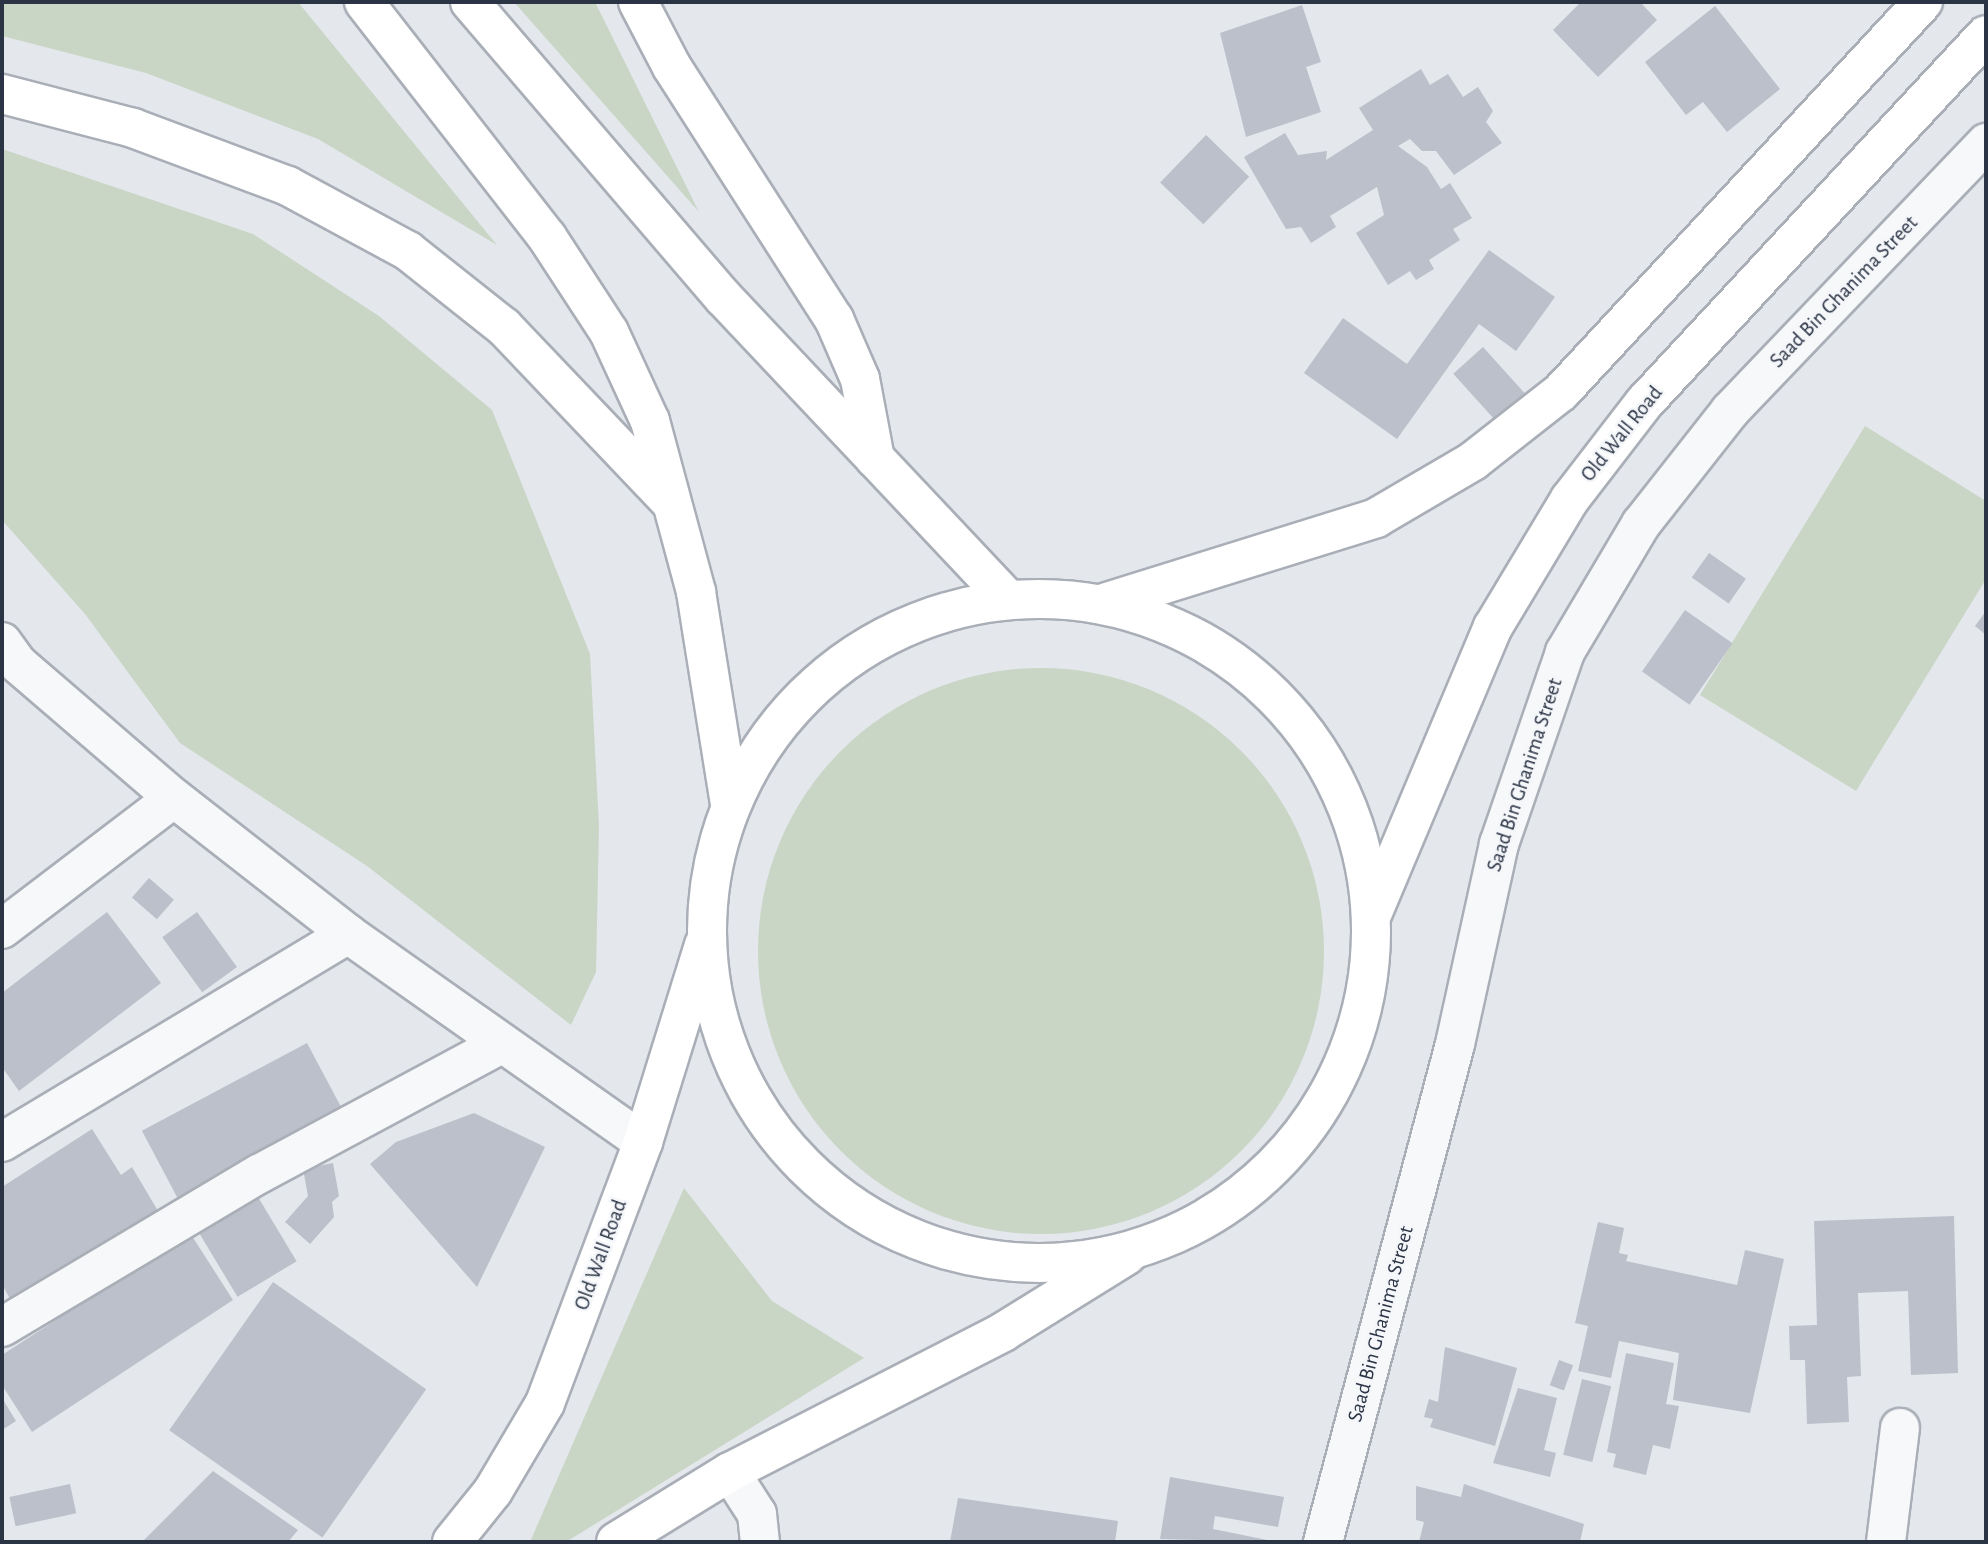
<!DOCTYPE html>
<style>
body{margin:0}
#map{position:relative;width:1988px;height:1544px;overflow:hidden;background:#e4e7ec;font-family:"Alegreya Sans",sans-serif}
div>[style]{position:absolute}
.green>*{inset:0;background:#c9d6c5}
.round{border-radius:50%}
.building>*{inset:0;background:#bbc0ca;transform-origin:0 0}
.roads{filter:drop-shadow(2px 0 #a9aeb7) drop-shadow(-2px 0 #a9aeb7) drop-shadow(0 2px #a9aeb7) drop-shadow(0 -2px #a9aeb7)}
.minor>*{height:38px;margin:-19px;padding:0 19px;transform-origin:19px;border-radius:19px;background:#f7f8fa}
.major>*{height:38px;margin:-19px;padding:0 19px;transform-origin:19px;border-radius:19px;background:#fff}
.highway>*{height:38px;margin:-19px;padding:0 19px;transform-origin:19px;border-radius:19px;background:#fff}
.highway>.ring{margin:-19px;padding:0;box-sizing:content-box;background:none;border:38px solid #fff;border-radius:50%}
span{translate:-50% -50%;white-space:nowrap;text-align:center;line-height:1.15;-webkit-text-stroke:5px #f4f6f9;paint-order:stroke}
.street-label{font-size:21px;color:#2b3445}
.frame{position:absolute;inset:0;border:4px solid #2b3445;pointer-events:none}
</style>
<div id="map">
<div class="green">
<i style="clip-path:polygon(2px 2px,298px 2px,497px 245px,318px 139px,146px 73px,2px 36px)"></i>
<i style="clip-path:polygon(514px 2px,595px 2px,699px 212px)"></i>
<i style="clip-path:polygon(2px 149px,253px 234px,379px 316px,492px 410px,590px 654px,599px 826px,596px 972px,571px 1025px,367px 866px,180px 743px,85px 614px,2px 520px)"></i>
<i style="clip-path:polygon(1865px 426px,1986px 501px,1986px 579px,1856px 791px,1700px 695px)"></i>
<i class="round" style="left:758px;top:668px;width:566px;height:566px"></i>
<i style="clip-path:polygon(684px 1188px,772px 1301px,864px 1358px,566px 1542px,530px 1542px)"></i>
</div>
<div class="building">
<i style="clip-path:polygon(1581px 2px,1640px 2px,1657px 20px,1598px 77px,1553px 30px)"></i>
<i style="clip-path:polygon(1302px 5px,1321px 62px,1306px 67px,1321px 112px,1246px 137px,1220px 33px)"></i>
<i style="clip-path:polygon(1715px 6px,1780px 89px,1727px 132px,1703px 102px,1686px 115px,1645px 62px)"></i>
<i style="clip-path:polygon(1421px 69px,1430px 85px,1448px 74px,1463px 97px,1478px 87px,1493px 111px,1486px 122px,1502px 143px,1454px 175px,1436px 151px,1422px 151px,1410px 139px,1398px 146px,1427px 167px,1441px 189px,1450px 183px,1472px 218px,1453px 229px,1460px 240px,1429px 260px,1434px 269px,1416px 280px,1410px 271px,1388px 285px,1356px 233px,1384px 215px,1377px 187px,1330px 216px,1336px 227px,1311px 243px,1301px 227px,1286px 229px,1244px 157px,1285px 133px,1298px 155px,1327px 151px,1326px 160px,1373px 130px,1359px 108px)"></i>
<i style="left:1206px;top:135px;width:60px;height:66px;rotate:44deg"></i>
<i style="clip-path:polygon(1489px 250px,1555px 297px,1516px 351px,1479px 324px,1397px 439px,1304px 373px,1343px 318px,1407px 364px)"></i>
<i style="left:1483px;top:347px;width:62px;height:40px;rotate:48deg"></i>
<i style="left:1709px;top:553px;width:45px;height:30px;rotate:35deg"></i>
<i style="left:1685px;top:610px;width:58px;height:75px;rotate:35deg"></i>
<i style="clip-path:polygon(1986px 611px,1986px 635px,1975px 626px)"></i>
<i style="left:149px;top:878px;width:33px;height:26px;rotate:41deg"></i>
<i style="clip-path:polygon(107px 912px,161px 983px,19px 1091px,2px 1067px,2px 993px)"></i>
<i style="left:197px;top:912px;width:68px;height:43px;rotate:54deg"></i>
<i style="left:307px;top:1043px;width:76px;height:187px;rotate:62deg"></i>
<i style="clip-path:polygon(474px 1113px,545px 1147px,477px 1287px,370px 1164px,396px 1142px)"></i>
<i style="clip-path:polygon(92px 1129px,121px 1175px,132px 1167px,158px 1211px,10px 1299px,2px 1284px,2px 1187px)"></i>
<i style="clip-path:polygon(333px 1163px,339px 1196px,332px 1202px,334px 1217px,310px 1244px,285px 1222px,308px 1196px,303px 1169px)"></i>
<i style="left:258px;top:1197px;width:75px;height:69px;rotate:59deg"></i>
<i style="clip-path:polygon(1954px 1216px,1958px 1373px,1911px 1375px,1908px 1291px,1858px 1293px,1861px 1376px,1847px 1377px,1849px 1422px,1807px 1424px,1805px 1360px,1790px 1360px,1789px 1326px,1817px 1325px,1814px 1221px)"></i>
<i style="clip-path:polygon(1598px 1222px,1624px 1228px,1619px 1253px,1628px 1255px,1626px 1261px,1737px 1285px,1745px 1250px,1784px 1259px,1750px 1413px,1673px 1400px,1679px 1353px,1619px 1341px,1611px 1378px,1578px 1371px,1588px 1326px,1575px 1323px)"></i>
<i style="clip-path:polygon(190px 1233px,233px 1300px,32px 1432px,2px 1385px,2px 1355px)"></i>
<i style="left:273px;top:1282px;width:187px;height:181px;rotate:35deg"></i>
<i style="clip-path:polygon(1445px 1347px,1517px 1368px,1495px 1446px,1430px 1427px,1433px 1419px,1424px 1417px,1429px 1399px,1438px 1402px)"></i>
<i style="clip-path:polygon(1626px 1353px,1674px 1363px,1666px 1404px,1679px 1406px,1670px 1449px,1653px 1445px,1646px 1475px,1613px 1467px,1616px 1454px,1607px 1452px)"></i>
<i style="left:1559px;top:1360px;width:15px;height:27px;rotate:20deg"></i>
<i style="left:1582px;top:1379px;width:30px;height:78px;rotate:14deg"></i>
<i style="clip-path:polygon(1518px 1388px,1557px 1398px,1544px 1450px,1556px 1453px,1550px 1477px,1493px 1463px)"></i>
<i style="clip-path:polygon(2px 1398px,16px 1421px,2px 1430px)"></i>
<i style="clip-path:polygon(213px 1471px,269px 1510px,298px 1530px,288px 1542px,142px 1542px)"></i>
<i style="clip-path:polygon(1170px 1477px,1284px 1497px,1278px 1527px,1215px 1516px,1213px 1529px,1277px 1542px,1160px 1539px)"></i>
<i style="left:70px;top:1484px;width:30px;height:62px;rotate:78deg"></i>
<i style="clip-path:polygon(1464px 1484px,1584px 1524px,1580px 1542px,1419px 1542px,1424px 1522px,1416px 1520px,1416px 1486px,1461px 1497px)"></i>
<i style="clip-path:polygon(958px 1498px,1118px 1521px,1115px 1542px,950px 1542px)"></i>
</div>
<div class="roads">
<div class="minor">
<i style="left:2px;top:642px;width:27px;rotate:54deg"></i>
<i style="left:18px;top:664px;width:206px;rotate:40.7deg"></i>
<i style="left:174px;top:798px;width:221px;rotate:38deg"></i>
<i style="left:348px;top:934px;width:361px;rotate:35.2deg"></i>
<i style="left:2px;top:929px;width:216px;rotate:-37.3deg"></i>
<i style="left:2px;top:1142px;width:404px;rotate:-31deg"></i>
<i style="left:2px;top:1327px;width:299px;rotate:-30.8deg"></i>
<i style="left:259px;top:1174px;width:275px;rotate:-28.2deg"></i>
<i style="left:730px;top:1472px;width:50px;rotate:57.3deg"></i>
<i style="left:757px;top:1514px;width:28px;rotate:84deg"></i>
<i style="left:1323px;top:1542px;width:515px;rotate:-75.15deg"></i>
<i style="left:1455px;top:1044px;width:205px;rotate:-77.6deg"></i>
<i style="left:1499px;top:844px;width:203px;rotate:-71deg"></i>
<i style="left:1565px;top:652px;width:149px;rotate:-59.3deg"></i>
<i style="left:1641px;top:524px;width:144px;rotate:-51.8deg"></i>
<i style="left:1730px;top:411px;width:371px;rotate:-46.3deg"></i>
<i style="left:1886px;top:1542px;width:115px;rotate:-83deg"></i>
</div>
<div class="major">
<i style="left:1107px;top:602px;width:282px;rotate:-17.3deg"></i>
<i style="left:1376px;top:518px;width:113px;rotate:-30.4deg"></i>
<i style="left:1473px;top:461px;width:112px;rotate:-38.1deg"></i>
<i style="left:1561px;top:392px;width:532px;rotate:-47.13deg"></i>
<i style="left:1373px;top:912px;width:309px;rotate:-67.2deg"></i>
<i style="left:1493px;top:627px;width:149px;rotate:-59deg"></i>
<i style="left:1570px;top:499px;width:121px;rotate:-52.4deg"></i>
<i style="left:1644px;top:403px;width:502px;rotate:-47.1deg"></i>
<i style="left:452px;top:1542px;width:65px;rotate:-51.2deg"></i>
<i style="left:493px;top:1491px;width:102px;rotate:-59.4deg"></i>
<i style="left:545px;top:1403px;width:279px;rotate:-69.4deg"></i>
<i style="left:643px;top:1142px;width:206px;rotate:-72.8deg"></i>
<i style="left:616px;top:1542px;width:134px;rotate:-31.6deg"></i>
<i style="left:730px;top:1472px;width:307px;rotate:-27.1deg"></i>
<i style="left:1003px;top:1332px;width:146px;rotate:-31.8deg"></i>
</div>
<div class="highway">
<i style="left:364px;top:2px;width:298px;rotate:52.1deg"></i>
<i style="left:547px;top:237px;width:113px;rotate:56.9deg"></i>
<i style="left:609px;top:332px;width:98px;rotate:65.3deg"></i>
<i style="left:650px;top:421px;width:177px;rotate:74.9deg"></i>
<i style="left:696px;top:592px;width:215px;rotate:80.9deg"></i>
<i style="left:470px;top:2px;width:390px;rotate:49.4deg"></i>
<i style="left:724px;top:298px;width:411px;rotate:46.7deg"></i>
<i style="left:638px;top:2px;width:73px;rotate:62.4deg"></i>
<i style="left:672px;top:67px;width:300px;rotate:57.3deg"></i>
<i style="left:834px;top:319px;width:65px;rotate:66.6deg"></i>
<i style="left:860px;top:379px;width:81px;rotate:79.4deg"></i>
<i style="left:2px;top:94px;width:135px;rotate:14.5deg"></i>
<i style="left:133px;top:128px;width:165px;rotate:20.5deg"></i>
<i style="left:288px;top:186px;width:136px;rotate:28.4deg"></i>
<i style="left:408px;top:251px;width:122px;rotate:38.4deg"></i>
<i style="left:504px;top:327px;width:239px;rotate:46.4deg"></i>
<i class="ring" style="left:707px;top:599px;width:626px;height:626px"></i>
</div>
</div>
<div class="street-label">
<span style="left:1844px;top:292px;rotate:-46deg">Saad Bin Ghanima Street</span>
<span style="left:1622px;top:434px;rotate:-51deg">Old Wall Road</span>
<span style="left:1525px;top:775px;rotate:-72deg">Saad Bin Ghanima Street</span>
<span style="left:601px;top:1255px;rotate:-70deg">Old Wall Road</span>
<span style="left:1381px;top:1324px;rotate:-75deg">Saad Bin Ghanima Street</span>
</div>
<div class="frame"></div>
</div>
